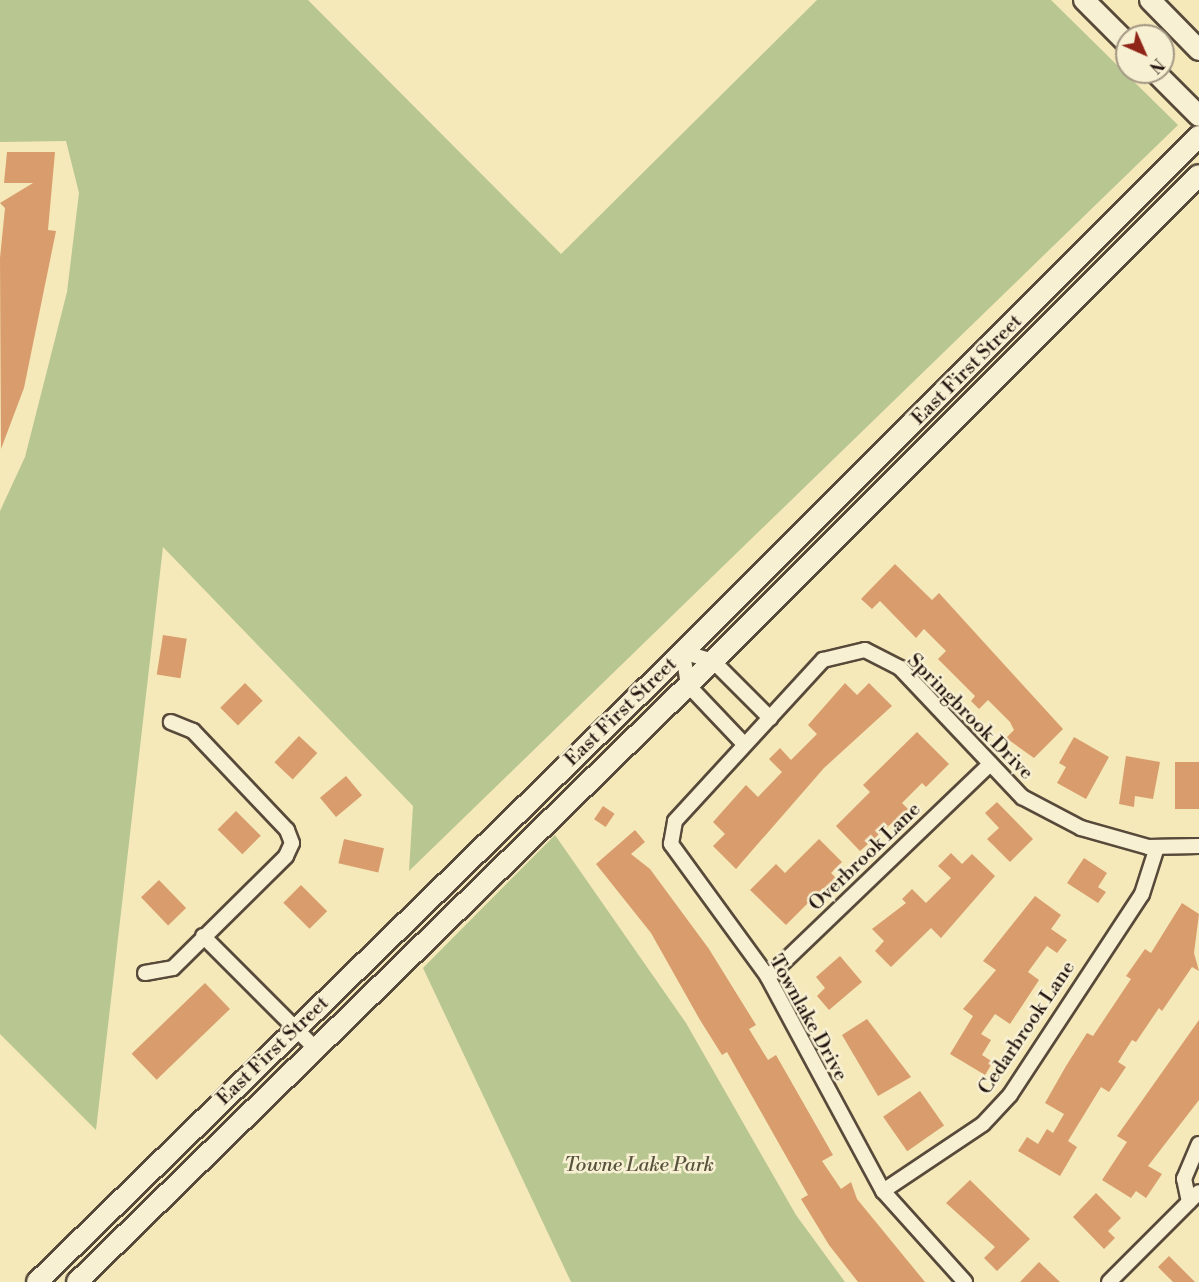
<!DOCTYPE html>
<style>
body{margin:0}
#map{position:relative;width:1199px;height:1282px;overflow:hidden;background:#f5e8b9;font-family:"Libre Bodoni",serif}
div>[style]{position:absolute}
.green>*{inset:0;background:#b8c692}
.building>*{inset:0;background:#d99d6d;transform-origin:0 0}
.roads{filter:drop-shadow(2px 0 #584a3a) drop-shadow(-2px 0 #584a3a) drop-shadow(0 2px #584a3a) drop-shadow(0 -2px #584a3a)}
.minor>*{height:14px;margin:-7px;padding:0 7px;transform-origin:7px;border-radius:7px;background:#f8f0d2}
.secondary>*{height:20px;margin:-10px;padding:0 10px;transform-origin:10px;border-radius:10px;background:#f8f0d2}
span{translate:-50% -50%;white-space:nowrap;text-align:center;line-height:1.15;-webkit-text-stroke:5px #f8f0d2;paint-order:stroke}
.street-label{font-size:20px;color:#231510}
.park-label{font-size:20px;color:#57533e;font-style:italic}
.north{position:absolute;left:1115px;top:24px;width:60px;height:60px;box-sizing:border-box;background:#f8f0d2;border:2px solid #a39884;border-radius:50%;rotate:135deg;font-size:16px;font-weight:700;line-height:24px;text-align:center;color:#231510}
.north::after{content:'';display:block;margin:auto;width:21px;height:27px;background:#8f2418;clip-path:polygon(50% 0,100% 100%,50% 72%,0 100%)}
</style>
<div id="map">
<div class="green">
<i style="clip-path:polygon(0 0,308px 0,561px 254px,817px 0,1051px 0,1178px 125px,409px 871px,413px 806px,163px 547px,96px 1130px,0 1034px,0 511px,25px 457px,67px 292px,79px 193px,66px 141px,0 142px)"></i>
<i style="clip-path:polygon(555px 835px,686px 1023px,796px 1215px,845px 1282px,571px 1282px,423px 968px)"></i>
</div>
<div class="building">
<i style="clip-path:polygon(7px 152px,55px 152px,48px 230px,56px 231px,24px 388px,1px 449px,0 258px,5px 208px,0 203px,33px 183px,4px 183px)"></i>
<i style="clip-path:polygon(895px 564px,932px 600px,939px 593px,1063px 729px,1034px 758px,1006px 738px,1014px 730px,1010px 722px,988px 700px,979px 709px,971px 701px,975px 696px,938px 659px,946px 651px,924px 629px,916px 638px,880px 601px,872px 609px,861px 599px)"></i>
<i style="left:163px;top:635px;width:24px;height:40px;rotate:9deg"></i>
<i style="left:245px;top:683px;width:25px;height:35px;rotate:45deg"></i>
<i style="clip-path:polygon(845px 683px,857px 695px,869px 683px,892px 706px,824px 768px,736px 869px,713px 846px,725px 834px,713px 822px,746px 785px,758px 797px,782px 772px,769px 759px,780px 748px,791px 760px,817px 734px,808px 725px)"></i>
<i style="clip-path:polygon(917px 732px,949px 764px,926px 787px,922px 783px,902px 803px,908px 809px,860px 851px,836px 826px,870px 792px,863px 785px)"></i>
<i style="left:299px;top:736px;width:25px;height:36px;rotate:43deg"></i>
<i style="clip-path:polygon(1074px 737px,1109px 757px,1086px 799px,1057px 783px,1066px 767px,1059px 763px)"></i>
<i style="clip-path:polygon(1126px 756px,1160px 762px,1153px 799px,1135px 796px,1134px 807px,1119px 804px)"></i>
<i style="left:1199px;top:762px;width:47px;height:24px;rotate:90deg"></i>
<i style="left:346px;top:776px;width:25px;height:34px;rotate:50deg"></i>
<i style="clip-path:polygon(997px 802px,1033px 839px,1010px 862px,987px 839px,999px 828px,985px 813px)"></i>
<i style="left:603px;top:806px;width:14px;height:16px;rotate:34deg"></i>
<i style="left:236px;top:811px;width:35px;height:26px;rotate:45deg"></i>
<i style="clip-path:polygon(635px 830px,645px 842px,631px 854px,650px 869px,709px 949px,756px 1025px,749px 1029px,768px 1060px,776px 1055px,833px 1155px,822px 1161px,841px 1189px,851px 1182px,857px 1199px,925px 1282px,858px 1282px,829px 1245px,801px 1199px,808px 1195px,727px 1052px,722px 1055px,700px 1020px,651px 933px,596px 864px)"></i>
<i style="left:344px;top:839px;width:41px;height:25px;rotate:13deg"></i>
<i style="clip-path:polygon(819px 839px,842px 862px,831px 873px,839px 881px,828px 892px,823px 888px,786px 925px,750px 890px,776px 864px,785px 873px)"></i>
<i style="clip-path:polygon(951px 853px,962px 864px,972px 854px,995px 876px,941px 938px,931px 928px,891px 967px,875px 951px,884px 941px,872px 929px,906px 903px,902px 899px,912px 889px,926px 903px,951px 878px,938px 866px)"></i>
<i style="clip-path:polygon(1084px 858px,1107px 873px,1098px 887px,1106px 892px,1098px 903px,1067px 883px)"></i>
<i style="left:159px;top:880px;width:39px;height:25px;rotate:46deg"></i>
<i style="left:301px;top:885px;width:37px;height:25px;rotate:45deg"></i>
<i style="clip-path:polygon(1035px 896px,1061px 915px,1051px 929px,1067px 940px,1057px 953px,1047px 946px,1028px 972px,1039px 980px,1010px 1024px,995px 1014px,981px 1034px,991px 1040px,982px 1055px,993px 1062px,985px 1075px,950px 1054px,973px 1016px,963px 1009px,996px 970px,983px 961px)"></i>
<i style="clip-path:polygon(1182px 903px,1199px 914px,1194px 953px,1199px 971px,1192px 967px,1162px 1011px,1159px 1008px,1136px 1042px,1132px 1040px,1118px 1062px,1126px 1067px,1109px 1092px,1101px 1087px,1068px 1141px,1077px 1147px,1060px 1176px,1018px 1151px,1027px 1137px,1038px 1144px,1047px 1129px,1053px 1133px,1064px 1114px,1045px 1103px,1066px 1066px,1087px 1033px,1093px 1036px,1131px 979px,1126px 976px,1145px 949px,1151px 953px)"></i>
<i style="clip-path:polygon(840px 956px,862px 982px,829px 1010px,817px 996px,825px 988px,816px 977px)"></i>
<i style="left:205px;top:983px;width:36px;height:102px;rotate:46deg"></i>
<i style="clip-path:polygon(867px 1019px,911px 1077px,878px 1096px,842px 1035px)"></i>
<i style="clip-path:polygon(1199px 1020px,1199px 1100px,1148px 1166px,1162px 1174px,1146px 1198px,1136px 1191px,1131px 1198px,1102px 1180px,1127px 1142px,1117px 1136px)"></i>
<i style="left:920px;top:1091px;width:42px;height:45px;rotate:55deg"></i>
<i style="clip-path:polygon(970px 1180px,1030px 1239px,997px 1271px,984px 1258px,995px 1247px,946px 1203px)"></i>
<i style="clip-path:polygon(1096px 1193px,1121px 1218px,1108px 1231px,1115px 1238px,1104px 1249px,1073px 1217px)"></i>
<i style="clip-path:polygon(1169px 1256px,1195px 1282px,1173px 1282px,1158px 1267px)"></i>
<i style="clip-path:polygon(1039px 1262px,1060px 1282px,1020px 1282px)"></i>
</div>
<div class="roads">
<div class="minor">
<i style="left:743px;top:743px;width:80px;rotate:-133.5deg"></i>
<i style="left:688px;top:685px;width:33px;rotate:-99deg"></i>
<i style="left:683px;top:652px;width:31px;rotate:17deg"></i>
<i style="left:713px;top:661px;width:81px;rotate:45deg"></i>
<i style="left:203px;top:936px;width:158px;rotate:45deg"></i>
<i style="left:145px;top:973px;width:28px;rotate:-10deg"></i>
<i style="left:173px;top:968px;width:159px;rotate:-44.7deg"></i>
<i style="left:286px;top:856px;width:14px;rotate:-65deg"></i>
<i style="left:292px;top:843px;width:14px;rotate:-111deg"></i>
<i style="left:287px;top:830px;width:137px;rotate:-133.5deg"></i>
<i style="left:193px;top:731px;width:24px;rotate:-158deg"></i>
<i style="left:768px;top:977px;width:308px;rotate:-43.8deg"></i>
<i style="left:883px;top:1191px;width:120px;rotate:-33.8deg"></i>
<i style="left:983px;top:1124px;width:40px;rotate:-47deg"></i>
<i style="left:1010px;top:1095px;width:240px;rotate:-56.7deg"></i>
<i style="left:1142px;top:894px;width:49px;rotate:-72.3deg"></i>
<i style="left:1189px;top:1202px;width:24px;rotate:-102deg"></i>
<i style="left:1184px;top:1179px;width:38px;rotate:-67deg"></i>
<i style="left:965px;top:1282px;width:122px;rotate:-132deg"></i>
<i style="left:883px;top:1191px;width:243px;rotate:-118.3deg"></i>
<i style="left:768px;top:977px;width:165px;rotate:-126.1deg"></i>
<i style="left:671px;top:844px;width:23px;rotate:-80deg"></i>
<i style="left:675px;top:821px;width:219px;rotate:-47.4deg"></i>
<i style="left:823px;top:660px;width:43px;rotate:-13.4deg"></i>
<i style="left:865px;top:650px;width:39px;rotate:27deg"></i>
<i style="left:900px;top:668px;width:178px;rotate:46.6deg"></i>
<i style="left:1022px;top:797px;width:67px;rotate:27.7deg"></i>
<i style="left:1081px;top:828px;width:70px;rotate:15.8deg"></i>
<i style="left:1148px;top:847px;width:51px;rotate:-1.1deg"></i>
<i style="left:1109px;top:1282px;width:127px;rotate:-45deg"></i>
</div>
<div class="secondary">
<i style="left:1084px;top:0;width:61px;rotate:45deg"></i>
<i style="left:1150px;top:0;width:70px;rotate:45.6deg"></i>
<i style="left:1155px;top:72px;width:62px;rotate:45deg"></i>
<i style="left:37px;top:1282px;width:902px;rotate:-44.28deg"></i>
<i style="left:683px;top:652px;width:730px;rotate:-45deg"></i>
<i style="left:77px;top:1282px;width:889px;rotate:-44.32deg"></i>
<i style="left:713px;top:661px;width:687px;rotate:-45deg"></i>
</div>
</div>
<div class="street-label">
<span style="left:967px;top:370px;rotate:-45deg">East First Street</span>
<span style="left:621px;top:712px;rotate:-44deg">East First Street</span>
<span style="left:970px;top:717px;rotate:45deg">Springbrook Drive</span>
<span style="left:865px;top:857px;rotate:-44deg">Overbrook Lane</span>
<span style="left:808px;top:1018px;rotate:61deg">Townlake Drive</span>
<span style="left:1027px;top:1028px;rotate:-56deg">Cedarbrook Lane</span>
<span style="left:273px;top:1051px;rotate:-44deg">East First Street</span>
</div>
<div class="park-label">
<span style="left:639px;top:1165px">Towne Lake Park</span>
</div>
<div class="north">N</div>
</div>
